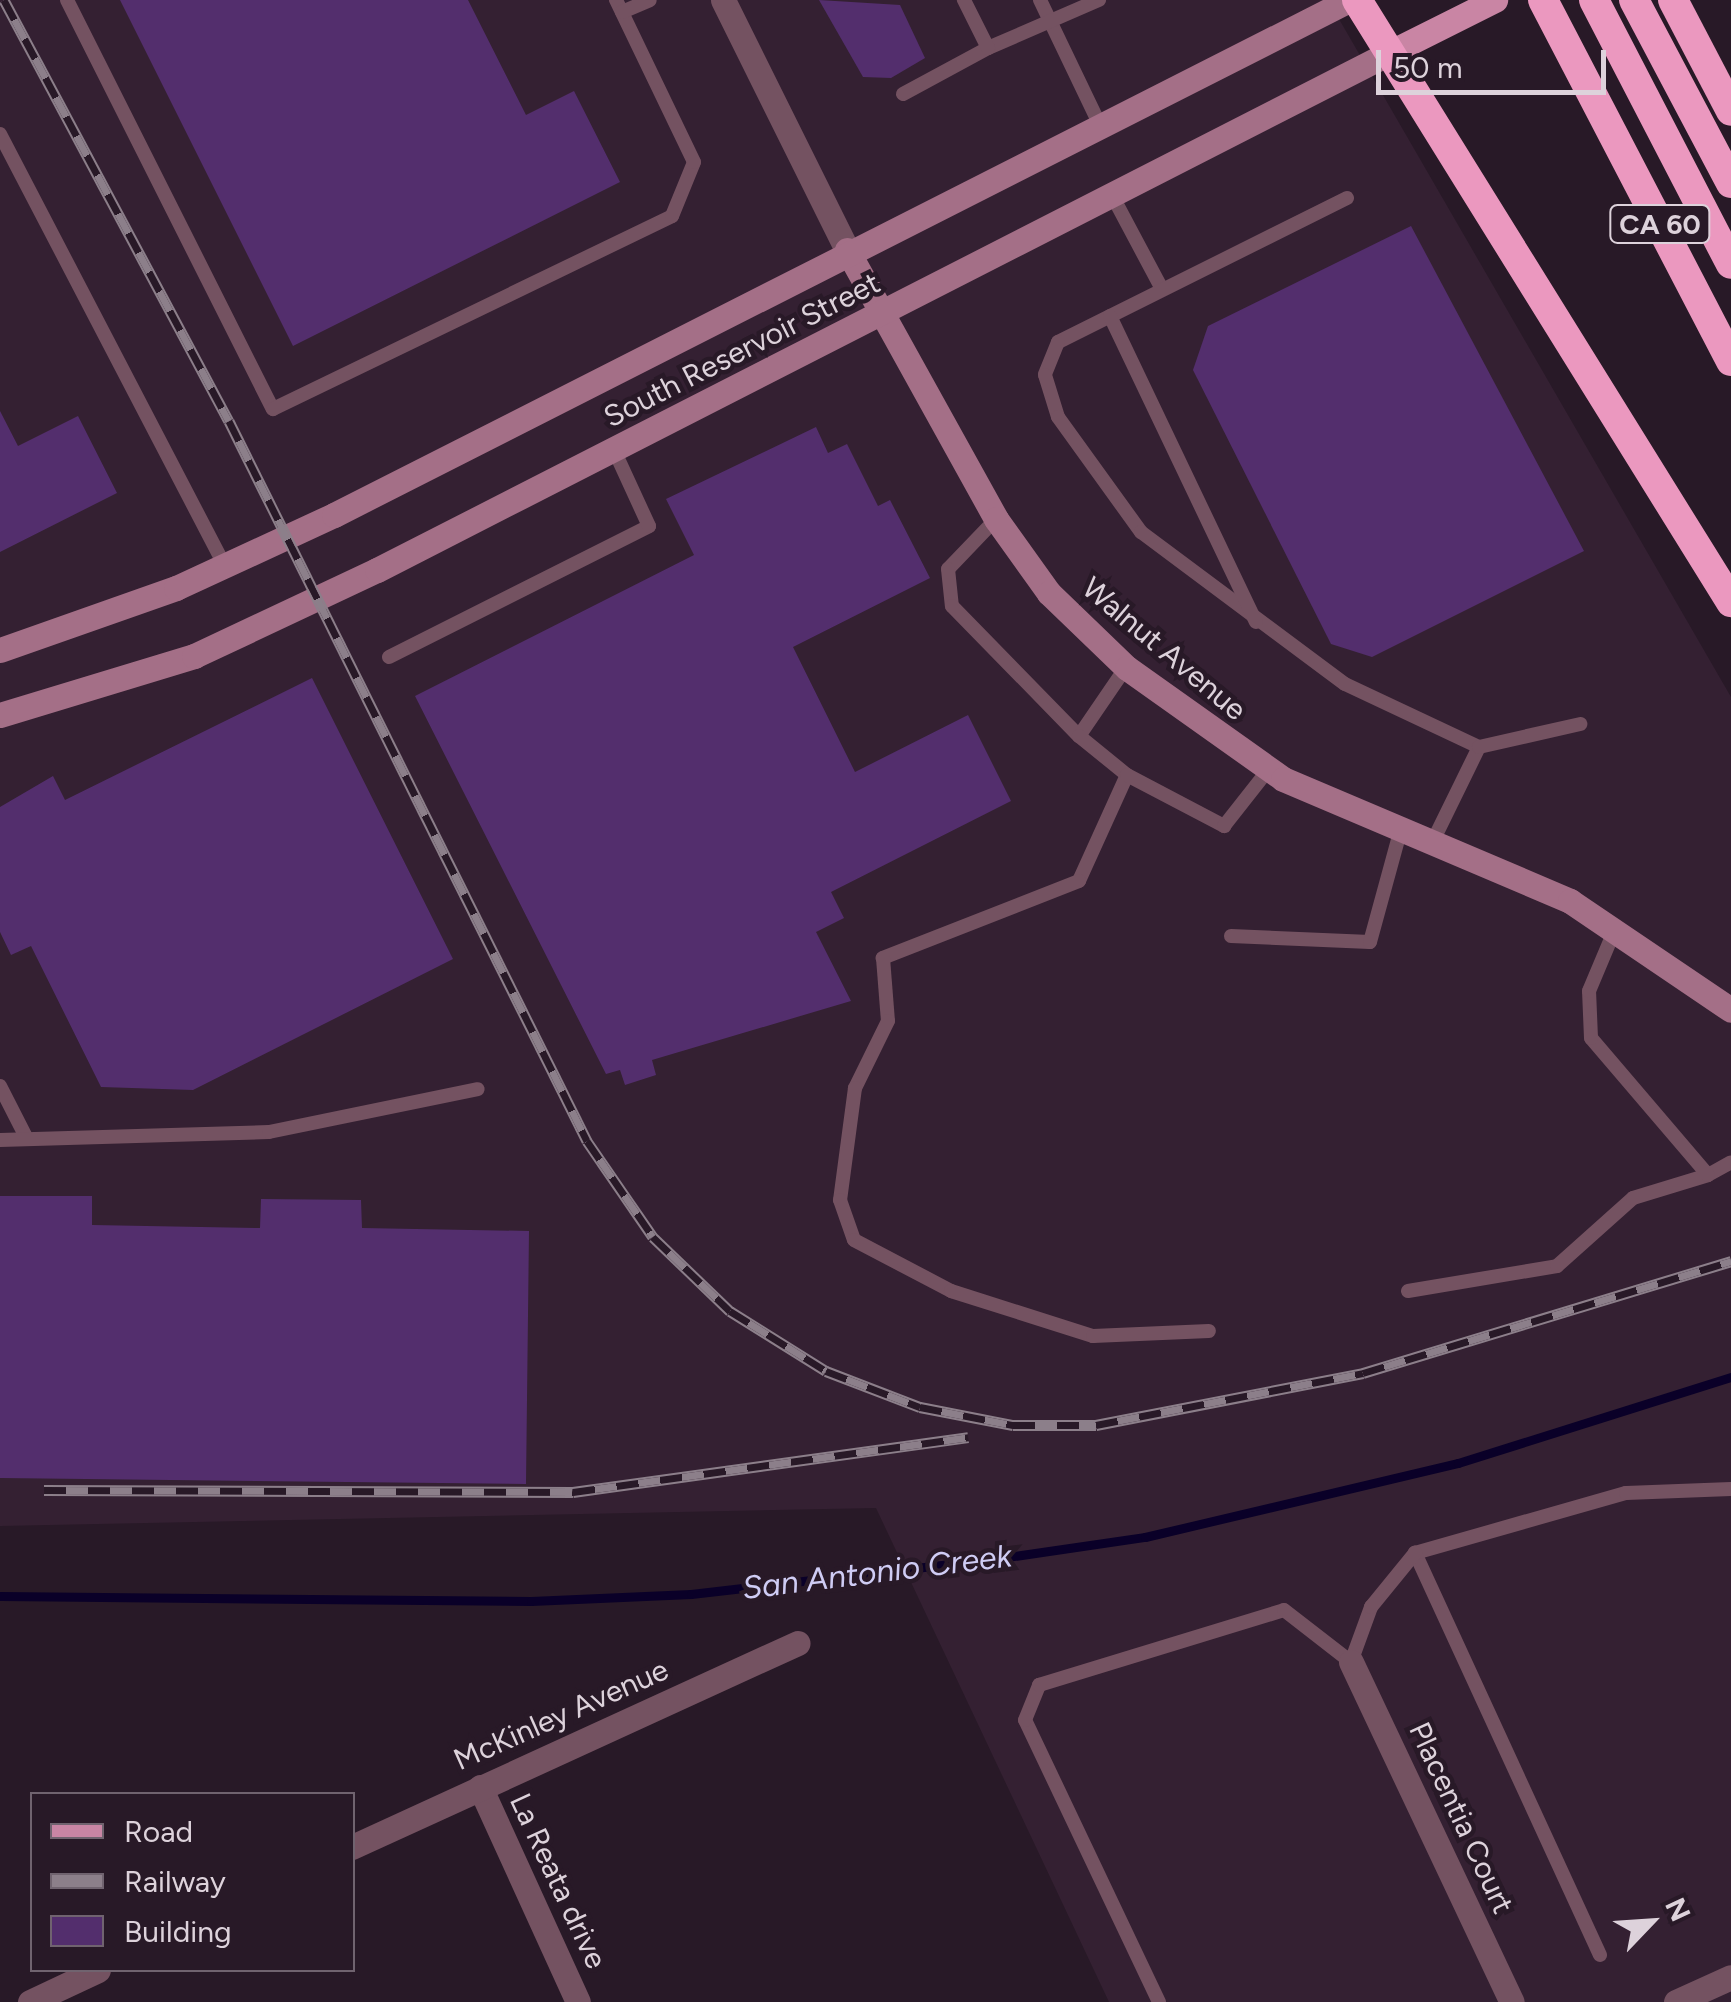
<!DOCTYPE html>
<style>
body{margin:0}
#map{position:relative;width:1731px;height:2002px;overflow:hidden;background:#281927;font-family:Figtree,sans-serif}
div>[style]{position:absolute}
.built>*{inset:0;background:#342032}
.stream>*{height:9px;margin:-4.5px;padding:0 4.5px;transform-origin:4.5px;border-radius:4.5px;background:#0a0028}
.building>*{inset:0;background:#532e6d}
.lane>*{height:14px;margin:-7px;padding:0 7px;transform-origin:7px;border-radius:7px;background:#745261}
.street>*{height:25px;margin:-12.5px;padding:0 12.5px;transform-origin:12.5px;border-radius:12.5px;background:#745261}
.secondary>*{height:25px;margin:-12.5px;padding:0 12.5px;transform-origin:12.5px;border-radius:12.5px;background:#a46f87}
.primary>*{height:25px;margin:-12.5px;padding:0 12.5px;transform-origin:12.5px;border-radius:12.5px;background:#c985a4}
.highway>*{height:30px;margin:-15px;padding:0 15px;transform-origin:15px;border-radius:15px;background:#eb98bf}
.rail>*{height:11px;margin-top:-5.5px;transform-origin:0;background:repeating-linear-gradient(90deg,#281927 0 22px,#8c7f8a 0 44px);box-sizing:border-box;border-block:2px solid #8c7f8a}
span{translate:-50% -50%;white-space:nowrap;text-align:center;line-height:1.15;-webkit-text-stroke:9px #281927;paint-order:stroke}
.shield-label span{padding:2px 8px;background:#281927;border:2px solid;border-radius:8px;-webkit-text-stroke-width:0}
.shield-label{font-size:28px;color:#ddd2db;font-weight:700}
.street-label{font-size:30px;color:#ddd2db}
.water-label{font-size:32px;color:#cfccf4;font-style:italic}
.legend{position:absolute;left:30px;top:1792px;width:325px;height:180px;box-sizing:border-box;background:#281927;border:2px solid #70636f;margin:0;padding:12px 18px;list-style:none;font-size:30px;color:#ddd2db}
.legend li{display:flex;align-items:center;gap:20px;height:50px}
.legend b{width:50px;border:2px solid #70636f}
.north{position:absolute;left:1601px;top:1872px;width:100px;height:100px;-webkit-text-stroke:8px #281927;paint-order:stroke;rotate:65deg;font-size:28px;font-weight:700;line-height:40px;text-align:center;color:#ddd2db}
.north::after{content:'';display:block;margin:auto;width:35px;height:45px;background:#ddd2db;clip-path:polygon(50% 0,100% 100%,50% 72%,0 100%)}
.scale{position:absolute;left:1376px;top:50px;width:230px;height:45px;box-sizing:border-box;border:5px solid #ddd2db;border-top:0;padding-left:12px;font-size:30px;line-height:35px;white-space:nowrap;color:#ddd2db;-webkit-text-stroke:8px #281927;paint-order:stroke}
</style>
<div id="map">
<div class="built">
<i style="clip-path:polygon(0 0,1328px 0,1731px 697px,1731px 2002px,1109px 2002px,876px 1508px,0 1526px)"></i>
</div>
<div class="stream">
<i style="left:0;top:1596px;width:531px;rotate:0.54deg"></i>
<i style="left:531px;top:1601px;width:160px;rotate:-2.5deg"></i>
<i style="left:691px;top:1594px;width:298px;rotate:-6.6deg"></i>
<i style="left:987px;top:1560px;width:160px;rotate:-8.3deg"></i>
<i style="left:1145px;top:1537px;width:322px;rotate:-13.3deg"></i>
<i style="left:1458px;top:1463px;width:286px;rotate:-17.5deg"></i>
</div>
<div class="building">
<i style="clip-path:polygon(120px 0,468px 0,526px 115px,574px 91px,620px 182px,293px 346px)"></i>
<i style="clip-path:polygon(819px 0,900px 5px,925px 58px,891px 78px,863px 77px)"></i>
<i style="clip-path:polygon(1411px 226px,1584px 551px,1372px 657px,1331px 644px,1193px 370px,1208px 326px)"></i>
<i style="clip-path:polygon(0 411px,18px 446px,78px 416px,117px 493px,0 552px)"></i>
<i style="clip-path:polygon(816px 427px,828px 453px,847px 444px,878px 506px,890px 500px,930px 578px,793px 647px,855px 772px,968px 715px,1011px 801px,831px 892px,844px 918px,816px 932px,851px 1001px,652px 1060px,656px 1075px,625px 1085px,620px 1070px,606px 1074px,415px 696px,694px 555px,666px 499px)"></i>
<i style="clip-path:polygon(312px 678px,453px 959px,193px 1090px,101px 1087px,31px 946px,11px 955px,0 932px,0 807px,53px 776px,65px 800px)"></i>
<i style="clip-path:polygon(0 1196px,92px 1196px,92px 1225px,260px 1228px,261px 1199px,361px 1200px,362px 1228px,529px 1231px,526px 1484px,0 1478px)"></i>
</div>
<div class="lane">
<i style="left:67px;top:0;width:458px;rotate:63.3deg"></i>
<i style="left:273px;top:409px;width:443px;rotate:-25.8deg"></i>
<i style="left:672px;top:216px;width:58px;rotate:-67.8deg"></i>
<i style="left:694px;top:162px;width:180px;rotate:-115.7deg"></i>
<i style="left:1040px;top:0;width:136px;rotate:64.4deg"></i>
<i style="left:622px;top:12px;width:30px;rotate:-23deg"></i>
<i style="left:988px;top:48px;width:121px;rotate:-23.4deg"></i>
<i style="left:903px;top:94px;width:97px;rotate:-28.4deg"></i>
<i style="left:988px;top:48px;width:54px;rotate:-116.6deg"></i>
<i style="left:0;top:134px;width:487px;rotate:62.5deg"></i>
<i style="left:1113px;top:197px;width:104px;rotate:62deg"></i>
<i style="left:1347px;top:198px;width:323px;rotate:153.5deg"></i>
<i style="left:1058px;top:342px;width:35px;rotate:112deg"></i>
<i style="left:1045px;top:375px;width:44px;rotate:72.8deg"></i>
<i style="left:1058px;top:417px;width:142px;rotate:54.2deg"></i>
<i style="left:1141px;top:532px;width:254px;rotate:36.7deg"></i>
<i style="left:1345px;top:684px;width:148px;rotate:25.2deg"></i>
<i style="left:1479px;top:747px;width:107px;rotate:116.1deg"></i>
<i style="left:1110px;top:316px;width:339px;rotate:64.5deg"></i>
<i style="left:996px;top:519px;width:69px;rotate:133.8deg"></i>
<i style="left:948px;top:569px;width:37px;rotate:84deg"></i>
<i style="left:952px;top:606px;width:182px;rotate:45.7deg"></i>
<i style="left:1079px;top:736px;width:83px;rotate:-55.7deg"></i>
<i style="left:389px;top:657px;width:291px;rotate:-26.7deg"></i>
<i style="left:649px;top:526px;width:84px;rotate:-114.7deg"></i>
<i style="left:1079px;top:736px;width:62px;rotate:39.1deg"></i>
<i style="left:1127px;top:775px;width:116px;rotate:114.4deg"></i>
<i style="left:1079px;top:881px;width:211px;rotate:158.6deg"></i>
<i style="left:883px;top:958px;width:63px;rotate:85.5deg"></i>
<i style="left:888px;top:1021px;width:75px;rotate:116.2deg"></i>
<i style="left:855px;top:1088px;width:113px;rotate:97.6deg"></i>
<i style="left:840px;top:1200px;width:42px;rotate:70.7deg"></i>
<i style="left:854px;top:1240px;width:110px;rotate:27.7deg"></i>
<i style="left:951px;top:1291px;width:149px;rotate:17.6deg"></i>
<i style="left:1093px;top:1336px;width:116px;rotate:-2.5deg"></i>
<i style="left:1479px;top:747px;width:104px;rotate:-12.8deg"></i>
<i style="left:1127px;top:775px;width:110px;rotate:27.7deg"></i>
<i style="left:1224px;top:826px;width:71px;rotate:-51.8deg"></i>
<i style="left:1231px;top:936px;width:139px;rotate:2.5deg"></i>
<i style="left:1370px;top:942px;width:117px;rotate:-74.7deg"></i>
<i style="left:0;top:1086px;width:55px;rotate:63deg"></i>
<i style="left:0;top:1140px;width:269px;rotate:-1.7deg"></i>
<i style="left:269px;top:1132px;width:213px;rotate:-11.6deg"></i>
<i style="left:1708px;top:1175px;width:26px;rotate:-29deg"></i>
<i style="left:1408px;top:1291px;width:151px;rotate:-9.5deg"></i>
<i style="left:1557px;top:1266px;width:102px;rotate:-41.8deg"></i>
<i style="left:1633px;top:1198px;width:78px;rotate:-17deg"></i>
<i style="left:1708px;top:1175px;width:180px;rotate:-130.5deg"></i>
<i style="left:1591px;top:1038px;width:47px;rotate:-92.4deg"></i>
<i style="left:1589px;top:991px;width:67px;rotate:-67.2deg"></i>
<i style="left:1600px;top:1955px;width:443px;rotate:-114.7deg"></i>
<i style="left:1415px;top:1553px;width:219px;rotate:-15.9deg"></i>
<i style="left:1626px;top:1493px;width:105px;rotate:-2.2deg"></i>
<i style="left:1159px;top:2002px;width:312px;rotate:-115.4deg"></i>
<i style="left:1025px;top:1720px;width:38px;rotate:-68deg"></i>
<i style="left:1039px;top:1685px;width:256px;rotate:-17deg"></i>
<i style="left:1284px;top:1610px;width:85px;rotate:37.8deg"></i>
<i style="left:1351px;top:1662px;width:59px;rotate:-70deg"></i>
<i style="left:1371px;top:1607px;width:70px;rotate:-50.8deg"></i>
</div>
<div class="street">
<i style="left:723px;top:0;width:279px;rotate:63.6deg"></i>
<i style="left:1351px;top:1662px;width:376px;rotate:64.7deg"></i>
<i style="left:480px;top:1787px;width:236px;rotate:65.5deg"></i>
<i style="left:352px;top:1847px;width:490px;rotate:-24.6deg"></i>
<i style="left:30px;top:2002px;width:75px;rotate:-25.2deg"></i>
<i style="left:1676px;top:2002px;width:60px;rotate:-24.4deg"></i>
</div>
<div class="secondary">
<i style="left:847px;top:250px;width:308px;rotate:61deg"></i>
<i style="left:996px;top:519px;width:91px;rotate:54.4deg"></i>
<i style="left:1049px;top:593px;width:108px;rotate:43.9deg"></i>
<i style="left:1127px;top:668px;width:191px;rotate:35.4deg"></i>
<i style="left:1283px;top:779px;width:312px;rotate:23deg"></i>
<i style="left:1570px;top:901px;width:194px;rotate:34.1deg"></i>
<i style="left:0;top:650px;width:187px;rotate:-19.4deg"></i>
<i style="left:176px;top:588px;width:174px;rotate:-24.8deg"></i>
<i style="left:334px;top:515px;width:1138px;rotate:-26.9deg"></i>
<i style="left:0;top:715px;width:203px;rotate:-16.9deg"></i>
<i style="left:194px;top:656px;width:202px;rotate:-25.2deg"></i>
<i style="left:377px;top:570px;width:1134px;rotate:-27.06deg"></i>
</div>
<div class="primary">
<i style="left:1387px;top:54px;width:121px;rotate:-26.6deg"></i>
</div>
<div class="highway">
<i style="left:1357px;top:0;width:709px;rotate:58.15deg"></i>
<i style="left:1543px;top:0;width:407px;rotate:62.5deg"></i>
<i style="left:1594px;top:0;width:297px;rotate:62.6deg"></i>
<i style="left:1634px;top:0;width:207px;rotate:62.1deg"></i>
<i style="left:1673px;top:0;width:125px;rotate:62.4deg"></i>
</div>
<div class="rail">
<i style="left:4px;top:0;width:477px;rotate:61.9deg"></i>
<i style="left:229px;top:421px;width:804px;rotate:63.56deg"></i>
<i style="left:587px;top:1141px;width:116px;rotate:55.5deg"></i>
<i style="left:653px;top:1237px;width:107px;rotate:43.9deg"></i>
<i style="left:730px;top:1311px;width:113px;rotate:32deg"></i>
<i style="left:826px;top:1371px;width:101px;rotate:21deg"></i>
<i style="left:920px;top:1407px;width:95px;rotate:11deg"></i>
<i style="left:1013px;top:1425px;width:83px"></i>
<i style="left:1096px;top:1425px;width:272px;rotate:-11deg"></i>
<i style="left:1363px;top:1373px;width:385px;rotate:-16.9deg"></i>
<i style="left:44px;top:1490px;width:529px;rotate:0.22deg"></i>
<i style="left:573px;top:1492px;width:399px;rotate:-7.9deg"></i>
</div>
<div class="shield-label">
<span style="left:1660px;top:224px">CA 60</span>
</div>
<div class="street-label">
<span style="left:742px;top:350px;rotate:-27deg">South Reservoir Street</span>
<span style="left:1164px;top:649px;rotate:40deg">Walnut Avenue</span>
<span style="left:561px;top:1715px;rotate:-24deg">McKinley Avenue</span>
<span style="left:1461px;top:1818px;rotate:65deg">Placentia Court</span>
<span style="left:558px;top:1881px;rotate:65deg">La Reata drive</span>
</div>
<div class="water-label">
<span style="left:877px;top:1572px;rotate:-7deg">San Antonio Creek</span>
</div>
<ul class="legend">
<li><b style="height:12px;background:#c985a4"></b>Road</li>
<li><b style="height:12px;background:#8c7f8a"></b>Railway</li>
<li><b style="height:28px;background:#532e6d"></b>Building</li>
</ul>
<div class="north">N</div>
<div class="scale">50 m</div>
</div>
